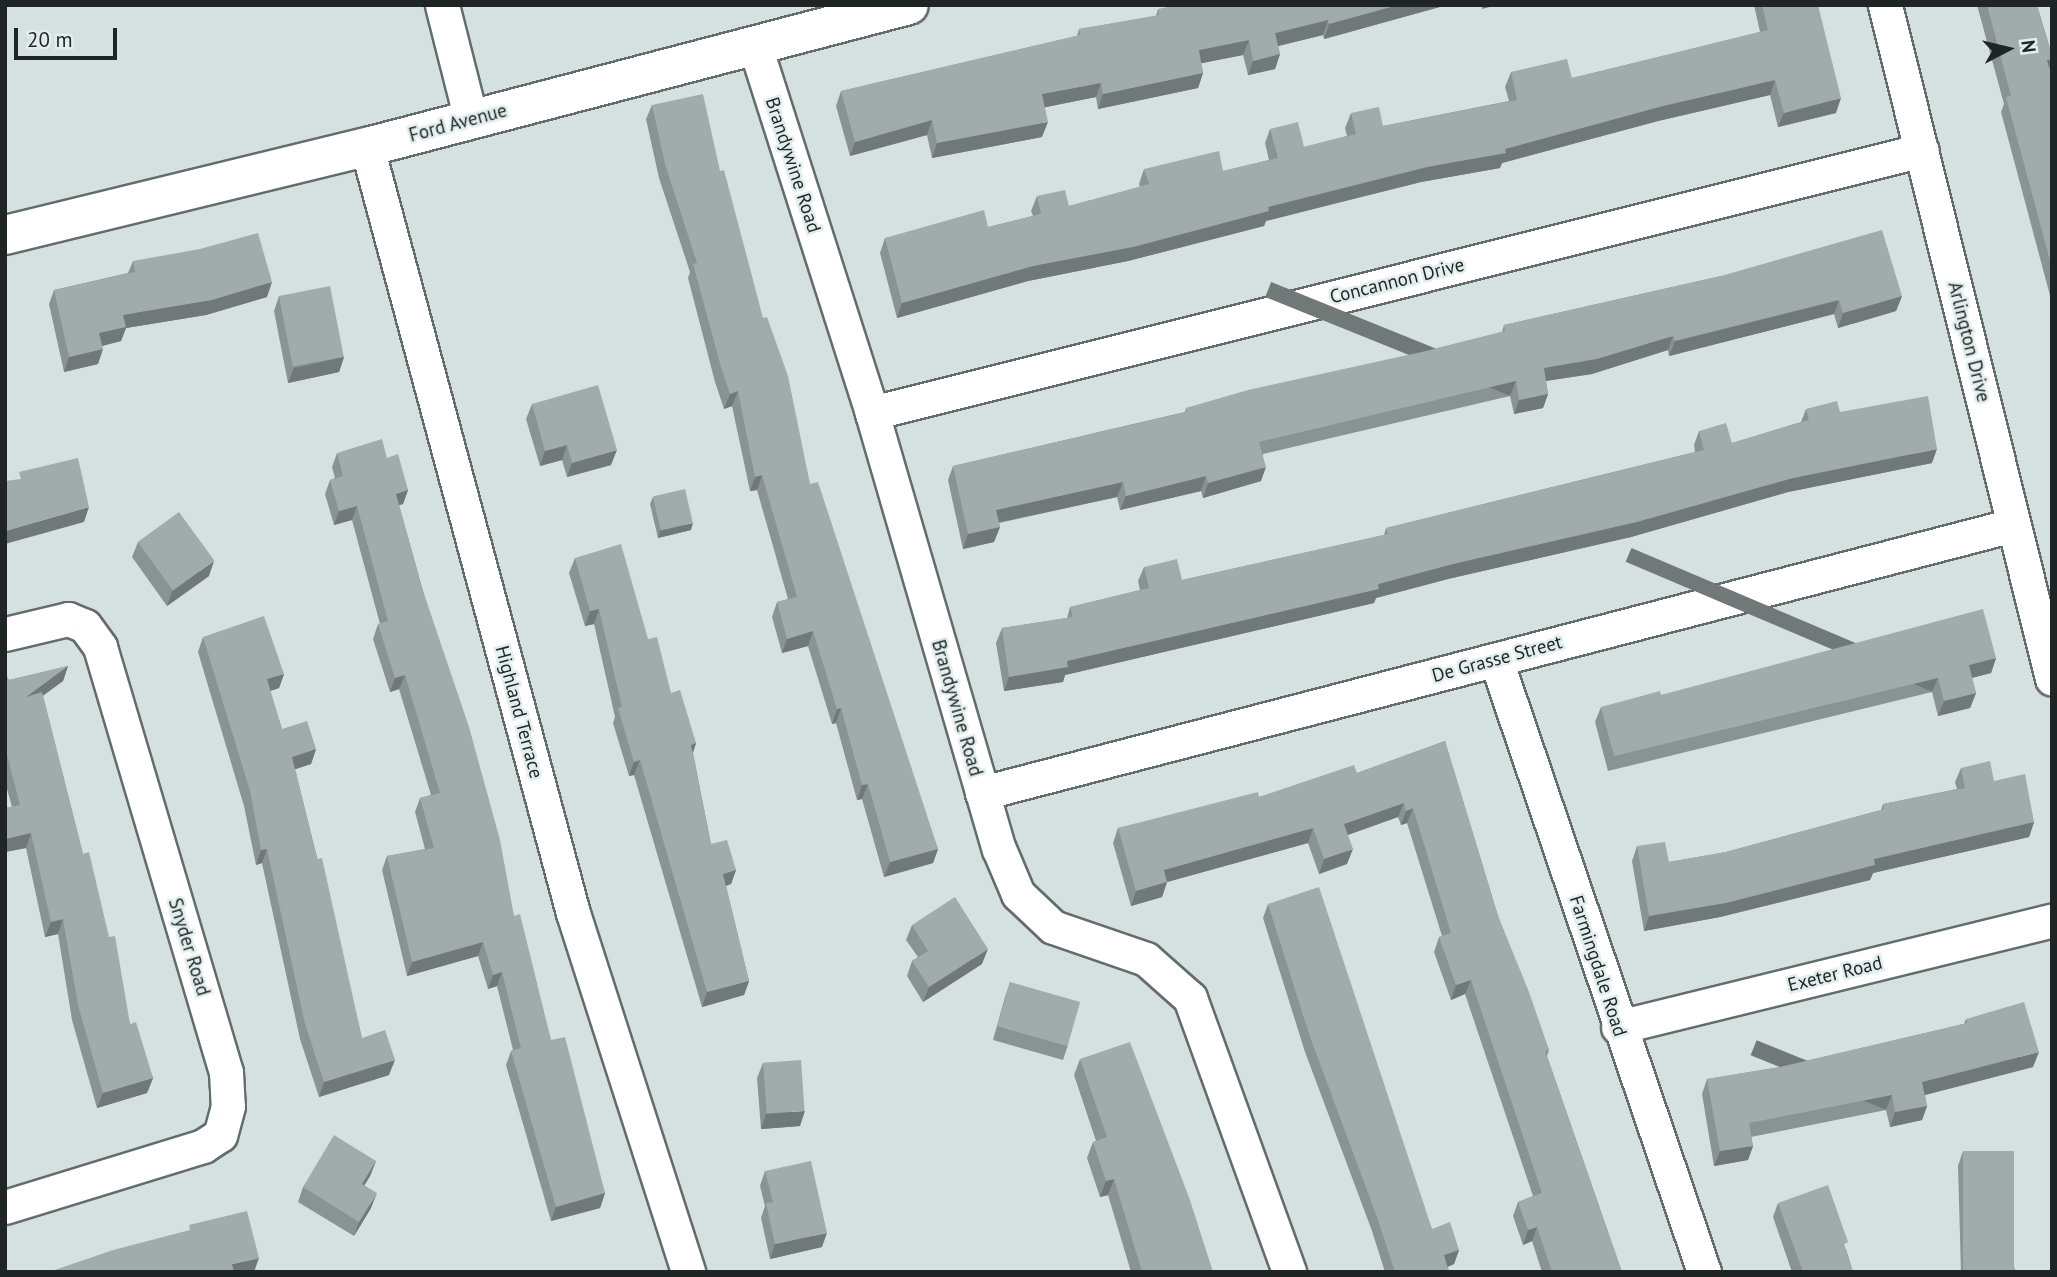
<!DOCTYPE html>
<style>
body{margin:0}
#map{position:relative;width:2057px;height:1277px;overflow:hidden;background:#d5e1e1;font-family:"PT Sans",sans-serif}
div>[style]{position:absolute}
.roads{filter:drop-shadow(2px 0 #626d6c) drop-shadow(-2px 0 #626d6c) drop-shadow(0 2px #626d6c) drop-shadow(0 -2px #626d6c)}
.street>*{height:33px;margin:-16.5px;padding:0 16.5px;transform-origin:16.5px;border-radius:16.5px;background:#fff}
.secondary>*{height:38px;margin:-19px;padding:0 19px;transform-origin:19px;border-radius:19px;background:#fff}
.wall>*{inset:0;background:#8a9393}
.shaded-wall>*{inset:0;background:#707878;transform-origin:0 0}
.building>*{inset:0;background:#a0abab;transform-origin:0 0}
span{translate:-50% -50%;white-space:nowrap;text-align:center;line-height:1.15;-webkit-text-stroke:5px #e2eeee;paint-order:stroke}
.street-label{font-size:19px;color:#1f2424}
.frame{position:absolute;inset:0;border:7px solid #1f2424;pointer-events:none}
.north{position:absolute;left:1973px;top:14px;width:70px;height:70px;-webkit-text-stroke:5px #e2eeee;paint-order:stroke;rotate:83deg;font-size:19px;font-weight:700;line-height:28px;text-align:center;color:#1f2424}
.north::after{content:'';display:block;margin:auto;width:24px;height:32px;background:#1f2424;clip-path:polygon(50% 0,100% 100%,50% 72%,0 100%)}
.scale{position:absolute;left:14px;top:28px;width:103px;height:32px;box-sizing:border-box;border:4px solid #1f2424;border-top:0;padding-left:9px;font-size:21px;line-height:24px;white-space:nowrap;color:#1f2424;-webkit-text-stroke:5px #e2eeee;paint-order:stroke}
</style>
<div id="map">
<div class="roads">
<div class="street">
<i style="left:442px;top:5px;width:119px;rotate:75.8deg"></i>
<i style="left:1885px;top:5px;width:694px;rotate:76.08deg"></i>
<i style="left:755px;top:46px;width:385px;rotate:72.3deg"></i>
<i style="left:872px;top:413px;width:454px;rotate:73.8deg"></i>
<i style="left:999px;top:849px;width:49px;rotate:67.1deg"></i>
<i style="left:1018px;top:894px;width:48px;rotate:43.3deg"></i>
<i style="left:1053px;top:927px;width:98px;rotate:19deg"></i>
<i style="left:1146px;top:959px;width:59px;rotate:41.6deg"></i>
<i style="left:1190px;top:998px;width:291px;rotate:70.1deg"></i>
<i style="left:367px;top:147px;width:793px;rotate:74.95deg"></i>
<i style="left:573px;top:913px;width:377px;rotate:72.2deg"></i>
<i style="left:872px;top:413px;width:1082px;rotate:-14.06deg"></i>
<i style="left:5px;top:634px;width:65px;rotate:-13.4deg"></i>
<i style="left:68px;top:619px;width:18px;rotate:22deg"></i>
<i style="left:85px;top:626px;width:26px;rotate:54deg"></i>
<i style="left:100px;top:647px;width:443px;rotate:73.5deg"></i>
<i style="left:226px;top:1072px;width:34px;rotate:87deg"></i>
<i style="left:228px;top:1106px;width:30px;rotate:105deg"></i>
<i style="left:220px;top:1135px;width:20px;rotate:147deg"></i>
<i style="left:203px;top:1146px;width:207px;rotate:162.9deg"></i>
<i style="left:1496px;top:660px;width:646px;rotate:71.23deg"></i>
<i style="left:982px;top:793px;width:1065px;rotate:-14.57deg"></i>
<i style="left:1618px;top:1027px;width:447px;rotate:-13.8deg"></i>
</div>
<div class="secondary">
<i style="left:5px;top:235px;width:373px;rotate:-13.7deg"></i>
<i style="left:367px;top:147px;width:560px;rotate:-14.68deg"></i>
</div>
</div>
<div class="wall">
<i style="clip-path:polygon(1447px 5px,1324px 39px,1323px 35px,1278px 46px,1280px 54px,1275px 69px,1248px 75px,1243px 55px,1201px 63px,1203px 73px,1198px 88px,1098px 109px,1096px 97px,1045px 107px,1042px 137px,932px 158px,927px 135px,850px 156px,836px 106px,841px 91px,1077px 36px,1079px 29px,1156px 16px,1158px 9px)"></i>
<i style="clip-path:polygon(1754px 5px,1818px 5px,1836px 113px,1778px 127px,1770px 95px,1658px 121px,1502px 163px,1500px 168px,1421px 182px,1266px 221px,1264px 226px,1128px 261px,1028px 281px,897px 318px,880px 253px,885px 238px,988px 227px,1033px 216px,1031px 211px,1037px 196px,1069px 206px,1140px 187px,1139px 184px,1144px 169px,1223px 171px,1269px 160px,1265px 143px,1270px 129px,1304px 147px,1347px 136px,1345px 128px,1351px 113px,1383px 126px,1509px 101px,1505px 87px,1511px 72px,1572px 78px,1760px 32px)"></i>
<i style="clip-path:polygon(1977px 5px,2037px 5px,2052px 55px,2052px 62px,2049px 69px,2052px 79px,2052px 303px,2001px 112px,2004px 104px)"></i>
<i style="clip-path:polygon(652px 105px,720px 171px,810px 484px,938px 849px,933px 863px,884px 877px,862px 799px,857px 800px,836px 723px,832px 724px,808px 646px,782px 653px,772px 617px,777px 602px,788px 599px,757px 490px,750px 491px,732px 406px,724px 409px,715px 382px,688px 278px,690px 272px,659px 178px,646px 119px)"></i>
<i style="clip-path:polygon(133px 261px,267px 297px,206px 315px,126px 328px,121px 341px,102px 346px,98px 364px,64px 372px,49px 304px,54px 290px,128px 273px)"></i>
<i style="clip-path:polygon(1721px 276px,1902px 296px,1896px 311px,1838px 328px,1834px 314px,1669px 356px,1668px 350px,1592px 374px,1546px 381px,1548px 394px,1543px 408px,1514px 414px,1510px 396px,1263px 454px,1261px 481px,1203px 498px,1201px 491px,1120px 510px,1117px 497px,999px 523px,1000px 527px,994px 542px,963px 549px,948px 480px,953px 466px,1185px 412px,1186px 408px,1426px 351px,1502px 332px,1504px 325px)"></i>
<i style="clip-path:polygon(279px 296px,344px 357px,339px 372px,288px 383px,274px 311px)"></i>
<i style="clip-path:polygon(532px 404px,611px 465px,567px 477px,562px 460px,540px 466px,526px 419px)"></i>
<i style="clip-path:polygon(1806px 409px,1840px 412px,1932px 463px,1788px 492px,1631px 537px,1448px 579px,1376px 598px,1374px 603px,1065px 675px,1063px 682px,1004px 691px,996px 643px,1002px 628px,1067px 618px,1070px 607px,1140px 590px,1138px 581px,1144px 567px,1182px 580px,1384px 535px,1386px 528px,1695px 452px,1694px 445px,1699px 431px,1732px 443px,1801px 422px)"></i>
<i style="clip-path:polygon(337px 453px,387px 458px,408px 490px,403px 504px,399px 505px,514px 916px,551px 1040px,605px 1193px,600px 1208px,551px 1221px,506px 1065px,511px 1051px,513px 1050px,497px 986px,488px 989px,478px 956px,407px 976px,382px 870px,387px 856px,425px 849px,415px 812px,420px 798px,431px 795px,399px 689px,390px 692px,373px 639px,378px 624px,380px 624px,352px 520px,334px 525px,325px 494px,330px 480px,335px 478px,332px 467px)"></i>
<i style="clip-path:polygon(653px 497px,691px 530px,658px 538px,650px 504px)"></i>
<i style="clip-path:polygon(138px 542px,209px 576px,167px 606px,132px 557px)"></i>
<i style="clip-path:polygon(575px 558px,648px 639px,671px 693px,696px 743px,693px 753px,711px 844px,736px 870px,731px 884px,726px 886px,749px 981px,744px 995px,702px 1007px,634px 775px,629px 776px,613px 723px,615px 717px,594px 624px,585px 626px,569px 573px)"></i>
<i style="clip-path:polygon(203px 637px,284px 674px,279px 688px,270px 691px,282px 729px,316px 749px,311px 764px,295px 769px,362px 1038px,389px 1075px,319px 1097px,300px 1039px,262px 863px,256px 865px,244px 806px,198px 652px)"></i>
<i style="clip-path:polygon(1996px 658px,1991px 673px,1972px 678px,1976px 693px,1970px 708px,1938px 716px,1932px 692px,1608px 771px,1595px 722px,1601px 707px,1661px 695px)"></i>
<i style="clip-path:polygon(68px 666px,63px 681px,43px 696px,83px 854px,130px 1024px,153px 1078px,147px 1093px,97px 1108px,72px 1020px,58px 934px,45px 937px,26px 848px,5px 852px,5px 808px,12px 807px,5px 782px,5px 673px,9px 680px)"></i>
<i style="clip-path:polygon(1445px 741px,1498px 916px,1549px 1050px,1547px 1056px,1622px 1272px,1542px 1272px,1532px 1241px,1523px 1245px,1513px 1216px,1518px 1202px,1533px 1196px,1465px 994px,1451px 1000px,1434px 952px,1439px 937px,1442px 936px,1407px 823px,1401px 825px,1398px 817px,1348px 835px,1347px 864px,1319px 874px,1308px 843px,1167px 882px,1162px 897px,1131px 906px,1113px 843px,1118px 828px,1259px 797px,1357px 773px)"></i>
<i style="clip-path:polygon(1961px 768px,1994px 781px,2034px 822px,2029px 837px,1873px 873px,1870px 880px,1720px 917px,1644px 931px,1632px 861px,1637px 846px,1669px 862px,1726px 852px,1881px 810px,1883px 804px,1957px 789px,1955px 782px)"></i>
<i style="clip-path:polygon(1268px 904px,1432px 1229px,1459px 1250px,1454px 1264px,1448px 1267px,1449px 1272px,1385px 1272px,1372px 1231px,1305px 1052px,1263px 918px)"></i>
<i style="clip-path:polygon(912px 925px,982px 964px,923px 1002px,907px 976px,912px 961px,918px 957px,906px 940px)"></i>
<i style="clip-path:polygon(1010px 982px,1068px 1045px,1063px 1060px,993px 1040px,1005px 997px)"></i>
<i style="clip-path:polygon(1966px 1019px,2033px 1067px,1925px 1095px,1927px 1106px,1922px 1120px,1890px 1127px,1886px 1110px,1751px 1137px,1753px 1146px,1748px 1160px,1714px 1166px,1702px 1094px,1707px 1079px,1780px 1067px,1964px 1024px)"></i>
<i style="clip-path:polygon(1080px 1059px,1213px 1272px,1131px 1272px,1108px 1195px,1100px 1197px,1087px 1158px,1093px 1142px,1096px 1141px,1074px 1075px)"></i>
<i style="clip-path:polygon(763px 1063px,800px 1126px,761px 1129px,757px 1078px)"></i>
<i style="clip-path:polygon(1963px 1151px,2016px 1272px,1961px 1272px,1958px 1166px)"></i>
<i style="clip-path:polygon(376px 1161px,370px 1176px,364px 1186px,371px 1208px,354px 1236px,298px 1202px,303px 1187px)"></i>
<i style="clip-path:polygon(765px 1171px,822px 1247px,770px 1259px,761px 1218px,765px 1206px,760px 1186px)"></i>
<i style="clip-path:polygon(1778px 1203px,1846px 1249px,1853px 1272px,1792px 1272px,1773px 1217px)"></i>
</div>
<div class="shaded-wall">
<i style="clip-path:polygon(1398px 5px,1447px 5px,1324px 39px,1329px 24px)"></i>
<i style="clip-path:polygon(1483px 5px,1497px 5px,1482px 9px)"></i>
<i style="clip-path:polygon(1328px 20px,1323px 35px,1270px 48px,1275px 33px)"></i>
<i style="clip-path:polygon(1249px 40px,1243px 55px,1193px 65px,1199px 50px)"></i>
<i style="clip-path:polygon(1280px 54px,1275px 69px,1248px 75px,1253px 61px)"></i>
<i style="clip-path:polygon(2052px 59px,2052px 62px,2048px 73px,2047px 60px)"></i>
<i style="clip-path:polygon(1203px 73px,1198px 88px,1098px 109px,1103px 94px)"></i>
<i style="clip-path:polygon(1775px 80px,1770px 95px,1658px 121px,1502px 163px,1500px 168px,1421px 182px,1266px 221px,1264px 226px,1128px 261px,1028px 281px,897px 318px,902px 303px,1033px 266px,1427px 167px,1505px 149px,1663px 106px)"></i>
<i style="clip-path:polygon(1101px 83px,1096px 97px,1037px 109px,1042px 94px)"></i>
<i style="clip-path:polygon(1841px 98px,1836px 113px,1778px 127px,1784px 113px)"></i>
<i style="clip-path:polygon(932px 120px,927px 135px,850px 156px,855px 142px)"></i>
<i style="clip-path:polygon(1048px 122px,1042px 137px,932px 158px,937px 143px)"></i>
<i style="clip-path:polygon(272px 282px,267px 297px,206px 315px,126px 328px,121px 341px,94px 348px,99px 333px,123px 315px)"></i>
<i style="clip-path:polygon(1902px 296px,1896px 311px,1838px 328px,1843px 313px)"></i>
<i style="clip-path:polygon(1839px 300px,1834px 314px,1669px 356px,1675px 341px)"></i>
<i style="clip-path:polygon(1673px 336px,1668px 350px,1592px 374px,1538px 382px,1544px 368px)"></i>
<i style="clip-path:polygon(103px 349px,98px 364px,64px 372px,69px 357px)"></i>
<i style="clip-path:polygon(344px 357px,339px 372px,288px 383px,294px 368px)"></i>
<i style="left:1516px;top:381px;width:16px;height:264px;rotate:112deg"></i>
<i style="clip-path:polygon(738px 391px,732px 406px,724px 409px,730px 394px)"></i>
<i style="clip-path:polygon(1548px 394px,1543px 408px,1514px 414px,1519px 400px)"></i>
<i style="clip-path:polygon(567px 445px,562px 460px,540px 466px,545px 451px)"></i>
<i style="clip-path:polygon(1937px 449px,1932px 463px,1788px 492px,1631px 537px,1448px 579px,1376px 598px,1374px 603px,1065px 675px,1063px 682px,1004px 691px,1009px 677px,1067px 661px,1378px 584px,1453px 564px,1793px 478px)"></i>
<i style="clip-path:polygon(617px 450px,611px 465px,567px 477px,572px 463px)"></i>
<i style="clip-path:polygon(1266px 467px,1261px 481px,1203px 498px,1208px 483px)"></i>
<i style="clip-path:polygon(762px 475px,757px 490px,750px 491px,755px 477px)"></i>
<i style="clip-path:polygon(1206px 476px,1201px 491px,1120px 510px,1126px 496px)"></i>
<i style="clip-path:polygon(1123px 482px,1117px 497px,991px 524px,996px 510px)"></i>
<i style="clip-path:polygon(408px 490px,403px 504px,391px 508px,396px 494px)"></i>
<i style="clip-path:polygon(357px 506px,352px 520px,334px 525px,339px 511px)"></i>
<i style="clip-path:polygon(89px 507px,84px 522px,5px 544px,5px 531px)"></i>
<i style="clip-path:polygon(693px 523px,691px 530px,658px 538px,660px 530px)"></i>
<i style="clip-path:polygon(1000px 527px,994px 542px,963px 549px,968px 534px)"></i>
<i style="clip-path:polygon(214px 561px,209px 576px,167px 606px,172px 591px)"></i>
<i style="clip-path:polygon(599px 609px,594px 624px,585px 626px,590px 611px)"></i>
<i style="clip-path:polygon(813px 631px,808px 646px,782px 653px,787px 639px)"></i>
<i style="clip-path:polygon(1996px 658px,1991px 673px,1963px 680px,1969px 665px)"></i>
<i style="clip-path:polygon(68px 666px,63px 681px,21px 711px,26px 697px)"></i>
<i style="clip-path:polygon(284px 674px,279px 688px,261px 694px,267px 679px)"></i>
<i style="clip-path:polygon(405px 675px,399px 689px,390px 692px,395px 678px)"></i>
<i style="left:1938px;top:678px;width:15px;height:333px;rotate:113deg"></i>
<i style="clip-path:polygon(1976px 693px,1970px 708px,1938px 716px,1944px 701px)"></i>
<i style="clip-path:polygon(841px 708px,836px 723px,832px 724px,837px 709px)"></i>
<i style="clip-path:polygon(696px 743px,691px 758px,691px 745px)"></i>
<i style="clip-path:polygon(316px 749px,311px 764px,287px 772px,292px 757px)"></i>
<i style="clip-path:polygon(640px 760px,634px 775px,629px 776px,634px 762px)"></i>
<i style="clip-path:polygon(868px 784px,862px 799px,857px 800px,862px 785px)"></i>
<i style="clip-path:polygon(1404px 803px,1398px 817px,1339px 838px,1344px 824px)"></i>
<i style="clip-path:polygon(1413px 808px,1407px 823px,1401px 825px,1406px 811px)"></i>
<i style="clip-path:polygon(2034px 822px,2029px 837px,1873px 873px,1870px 880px,1720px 917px,1644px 931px,1649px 916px,1874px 859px)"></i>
<i style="clip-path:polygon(1313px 828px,1308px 843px,1167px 882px,1162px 897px,1131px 906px,1136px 891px,1164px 870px)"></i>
<i style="clip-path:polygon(31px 833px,26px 848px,5px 852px,5px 839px)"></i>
<i style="clip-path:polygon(267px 849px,262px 863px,256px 865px,261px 850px)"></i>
<i style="clip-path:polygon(938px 849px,933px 863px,884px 877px,890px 862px)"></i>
<i style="clip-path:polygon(1353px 849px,1347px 864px,1319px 874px,1324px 859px)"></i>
<i style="clip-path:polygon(736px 870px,731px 884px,717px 888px,723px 874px)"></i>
<i style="clip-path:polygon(63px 919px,58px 934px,45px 937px,51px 922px)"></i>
<i style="clip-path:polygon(483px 942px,478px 956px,407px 976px,412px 962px)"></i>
<i style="clip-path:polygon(988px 949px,982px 964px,923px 1002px,929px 987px)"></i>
<i style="clip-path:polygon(502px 972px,497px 986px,488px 989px,493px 975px)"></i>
<i style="clip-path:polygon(1471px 980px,1465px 994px,1451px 1000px,1456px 985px)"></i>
<i style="clip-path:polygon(749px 981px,744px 995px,702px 1007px,707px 992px)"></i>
<i style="clip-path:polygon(2039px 1052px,2033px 1067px,1917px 1097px,1922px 1082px)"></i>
<i style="clip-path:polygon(395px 1060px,389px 1075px,319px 1097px,324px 1082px)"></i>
<i style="clip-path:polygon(153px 1078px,147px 1093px,97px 1108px,103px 1093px)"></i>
<i style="left:1892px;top:1095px;width:16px;height:146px;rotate:112deg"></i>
<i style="clip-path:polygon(1927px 1106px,1922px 1120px,1890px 1127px,1895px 1112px)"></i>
<i style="clip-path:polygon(805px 1111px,800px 1126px,761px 1129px,766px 1114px)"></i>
<i style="clip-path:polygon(1753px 1146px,1748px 1160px,1714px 1166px,1720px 1151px)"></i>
<i style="clip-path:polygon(376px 1161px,370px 1176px,356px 1199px,362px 1184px)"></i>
<i style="clip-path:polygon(1114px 1179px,1108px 1195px,1100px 1197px,1106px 1181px)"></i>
<i style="clip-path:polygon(377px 1193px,371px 1208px,354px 1236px,359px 1222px)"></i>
<i style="clip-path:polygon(605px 1193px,600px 1208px,551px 1221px,556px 1207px)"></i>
<i style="clip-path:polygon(1537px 1227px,1532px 1241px,1523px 1245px,1528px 1230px)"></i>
<i style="clip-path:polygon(827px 1233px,822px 1247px,770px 1259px,775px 1244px)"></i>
<i style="clip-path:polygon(1459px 1250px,1454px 1264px,1439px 1270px,1444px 1255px)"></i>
<i style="clip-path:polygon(259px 1258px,254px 1272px,229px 1272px,232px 1264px)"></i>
</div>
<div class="building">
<i style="clip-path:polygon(1177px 5px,1398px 5px,1329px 24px,1328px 20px,1275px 33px,1280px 54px,1253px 61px,1249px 40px,1199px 50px,1203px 73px,1103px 94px,1101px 83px,1042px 94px,1048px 122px,937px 143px,932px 120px,855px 142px,841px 91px,1080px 35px,1079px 29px,1159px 15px,1158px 9px)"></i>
<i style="clip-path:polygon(1762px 5px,1818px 5px,1841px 98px,1784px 113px,1775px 80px,1663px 106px,1505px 149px,1506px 153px,1427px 167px,1268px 207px,1269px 211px,1133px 247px,1033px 266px,902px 303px,885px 238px,984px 210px,988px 227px,1041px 214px,1037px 196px,1065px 190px,1069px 206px,1149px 184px,1144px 169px,1219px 151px,1223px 171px,1278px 158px,1270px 129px,1298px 122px,1304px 147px,1356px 134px,1351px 113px,1379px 107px,1383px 126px,1517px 100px,1511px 72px,1567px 59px,1572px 78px,1768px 30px)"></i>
<i style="clip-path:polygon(1987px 5px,2037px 5px,2052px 55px,2052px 59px,2047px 60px,2052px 79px,2052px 268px,2006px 97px,2011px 96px)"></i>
<i style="clip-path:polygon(703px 94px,720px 171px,724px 170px,763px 318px,767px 317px,788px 376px,810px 484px,818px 482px,938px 849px,890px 862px,868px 784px,862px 785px,841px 708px,837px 709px,813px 631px,787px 639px,777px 602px,797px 597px,762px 475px,755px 477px,738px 391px,730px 394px,721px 367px,693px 264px,697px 263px,665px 164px,652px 105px)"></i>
<i style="clip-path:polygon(1882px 230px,1902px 296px,1843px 313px,1839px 300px,1675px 341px,1673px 336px,1597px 359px,1544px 368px,1548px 394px,1519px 400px,1516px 381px,1259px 442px,1266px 467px,1208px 483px,1206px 476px,1126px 496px,1123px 482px,996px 510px,1000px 527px,968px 534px,953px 466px,1187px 412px,1186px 408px,1248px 390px,1426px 351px,1505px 331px,1504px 325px,1721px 276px)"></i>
<i style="clip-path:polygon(258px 233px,272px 282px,212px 300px,123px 315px,126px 327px,99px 333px,103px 349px,69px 357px,54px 290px,135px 272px,133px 261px,200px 249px)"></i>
<i style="left:330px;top:286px;width:72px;height:52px;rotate:79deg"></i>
<i style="clip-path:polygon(598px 385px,617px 450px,572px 463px,567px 445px,545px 451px,532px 404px)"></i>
<i style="clip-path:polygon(1928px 396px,1937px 449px,1793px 478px,1637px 522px,1453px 564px,1378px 584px,1379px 589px,1067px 661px,1068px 667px,1009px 677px,1002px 628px,1073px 617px,1070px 607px,1149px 588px,1144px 567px,1177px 559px,1182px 580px,1388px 534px,1386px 528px,1704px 450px,1699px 431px,1726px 423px,1732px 443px,1809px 420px,1806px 409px,1837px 401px,1840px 412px)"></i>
<i style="clip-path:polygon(382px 439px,387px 458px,398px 454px,408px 490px,396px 494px,421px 585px,469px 727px,500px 840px,514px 916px,520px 914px,551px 1040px,565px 1037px,605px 1193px,556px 1207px,511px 1051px,521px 1048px,502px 972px,493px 975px,483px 942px,412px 962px,387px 856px,434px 848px,420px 798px,440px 793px,405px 675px,395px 678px,378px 624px,388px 621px,357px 506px,339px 511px,330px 480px,343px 476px,337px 453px)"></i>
<i style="clip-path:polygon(78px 458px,89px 507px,5px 531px,5px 481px,21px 479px,19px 472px)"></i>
<i style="left:685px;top:489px;width:35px;height:33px;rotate:77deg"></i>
<i style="left:179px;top:512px;width:60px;height:51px;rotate:54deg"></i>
<i style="clip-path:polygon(621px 544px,648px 639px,657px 637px,671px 693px,680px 690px,696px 743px,691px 745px,711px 844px,727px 840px,736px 870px,723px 874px,749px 981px,707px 992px,640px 760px,634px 762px,618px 708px,622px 707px,599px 609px,590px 611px,575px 558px)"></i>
<i style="clip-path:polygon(1983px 609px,1996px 658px,1969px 665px,1976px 693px,1944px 701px,1938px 678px,1614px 756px,1601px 707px,1660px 691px,1661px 695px)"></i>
<i style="clip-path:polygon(264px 616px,284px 674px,267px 679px,282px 729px,307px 721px,316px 749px,292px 757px,317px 859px,322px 858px,362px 1038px,385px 1030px,395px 1060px,324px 1082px,305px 1024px,267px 849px,261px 850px,250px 791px,203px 637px)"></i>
<i style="clip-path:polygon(68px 666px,26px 697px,42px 692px,83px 854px,89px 852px,109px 937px,115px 936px,130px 1024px,136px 1022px,153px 1078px,103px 1093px,78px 1005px,63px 919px,51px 922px,31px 833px,5px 839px,5px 808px,20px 805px,5px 747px,5px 673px,9px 680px)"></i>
<i style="clip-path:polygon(1445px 741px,1498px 916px,1529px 992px,1549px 1050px,1545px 1051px,1622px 1272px,1552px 1272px,1537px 1227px,1528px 1230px,1518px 1202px,1542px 1193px,1471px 980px,1456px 985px,1439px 937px,1451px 933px,1413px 808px,1406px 811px,1404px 803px,1344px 824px,1353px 849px,1324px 859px,1313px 828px,1164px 870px,1167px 882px,1136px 891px,1118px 828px,1258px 792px,1259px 797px,1354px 765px,1357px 773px)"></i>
<i style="clip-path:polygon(1990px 761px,1994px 781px,2025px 774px,2034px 822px,1874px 859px,1875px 865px,1726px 903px,1649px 916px,1637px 846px,1665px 842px,1669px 862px,1726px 852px,1884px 809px,1883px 804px,1965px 788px,1961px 768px)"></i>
<i style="clip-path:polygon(1319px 887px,1432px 1229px,1450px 1222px,1459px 1250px,1444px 1255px,1449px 1272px,1395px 1272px,1377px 1217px,1310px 1037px,1268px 904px)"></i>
<i style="clip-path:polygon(955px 897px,988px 949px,929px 987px,912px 961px,928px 951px,912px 925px)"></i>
<i style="left:1010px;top:982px;width:73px;height:46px;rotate:16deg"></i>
<i style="clip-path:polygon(2024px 1002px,2039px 1052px,1922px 1082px,1927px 1106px,1895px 1112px,1892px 1095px,1749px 1123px,1753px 1146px,1720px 1151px,1707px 1079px,1780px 1067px,1967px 1023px,1966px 1019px)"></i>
<i style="clip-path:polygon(1130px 1042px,1190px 1200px,1213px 1272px,1142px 1272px,1114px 1179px,1106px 1181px,1093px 1142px,1107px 1137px,1080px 1059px)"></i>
<i style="left:801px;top:1060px;width:51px;height:38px;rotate:86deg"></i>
<i style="clip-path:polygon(334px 1135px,376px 1161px,362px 1184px,377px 1193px,359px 1222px,303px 1187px)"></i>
<i style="left:1963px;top:1151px;width:51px;height:121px"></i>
<i style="clip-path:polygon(811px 1161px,827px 1233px,775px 1244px,766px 1203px,773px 1202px,765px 1171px)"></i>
<i style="clip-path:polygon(1828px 1185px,1848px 1242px,1844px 1244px,1853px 1272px,1803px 1272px,1778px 1203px)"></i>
<i style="clip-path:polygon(247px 1211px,259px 1258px,232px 1264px,234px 1272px,49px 1272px,113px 1250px,190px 1230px,189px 1225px)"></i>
</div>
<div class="street-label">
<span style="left:458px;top:123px;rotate:-15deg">Ford Avenue</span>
<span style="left:793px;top:165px;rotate:72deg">Brandywine Road</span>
<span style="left:1397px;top:281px;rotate:-14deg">Concannon Drive</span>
<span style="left:1969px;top:342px;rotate:76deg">Arlington Drive</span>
<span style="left:1497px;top:659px;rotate:-15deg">De Grasse Street</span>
<span style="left:957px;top:708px;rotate:74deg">Brandywine Road</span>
<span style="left:519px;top:712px;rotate:75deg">Highland Terrace</span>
<span style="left:189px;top:947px;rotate:73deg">Snyder Road</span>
<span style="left:1598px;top:966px;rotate:72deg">Farmingdale Road</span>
<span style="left:1835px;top:974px;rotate:-14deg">Exeter Road</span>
</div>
<div class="frame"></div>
<div class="north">N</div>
<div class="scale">20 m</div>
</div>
